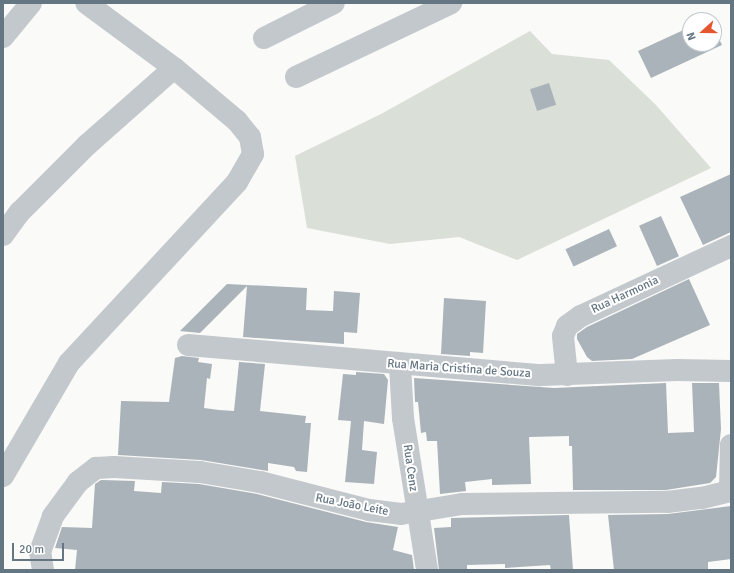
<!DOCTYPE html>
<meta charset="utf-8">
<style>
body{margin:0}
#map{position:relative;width:734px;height:573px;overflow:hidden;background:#fafaf8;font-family:Signika,sans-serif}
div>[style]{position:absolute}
.green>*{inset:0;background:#dadfd7}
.building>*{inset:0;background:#aab3b9;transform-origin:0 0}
.minor>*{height:22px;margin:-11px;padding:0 11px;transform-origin:11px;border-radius:11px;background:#c3c8cc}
span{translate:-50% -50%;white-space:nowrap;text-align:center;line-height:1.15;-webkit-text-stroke:4px #fff;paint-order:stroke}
.street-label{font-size:12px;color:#657683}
.frame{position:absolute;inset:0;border:4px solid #657683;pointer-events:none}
.north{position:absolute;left:682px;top:12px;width:40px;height:40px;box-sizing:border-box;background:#fff;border:1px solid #c1c8cd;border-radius:50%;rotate:249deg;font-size:11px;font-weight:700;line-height:16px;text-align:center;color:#657683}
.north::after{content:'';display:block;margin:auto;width:14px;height:18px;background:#e4572e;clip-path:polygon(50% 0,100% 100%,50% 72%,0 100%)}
.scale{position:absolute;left:12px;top:543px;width:52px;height:18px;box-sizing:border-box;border:2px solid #657683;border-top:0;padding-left:5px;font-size:12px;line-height:14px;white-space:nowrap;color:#657683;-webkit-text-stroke:3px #fff;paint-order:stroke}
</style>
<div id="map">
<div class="green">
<i style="clip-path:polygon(530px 31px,552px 54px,609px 60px,656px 105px,711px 168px,517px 260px,459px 237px,390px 244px,307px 228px,295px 156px,381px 114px)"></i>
</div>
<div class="building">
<i style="clip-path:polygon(690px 27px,690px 44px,714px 44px,714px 28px,722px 45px,651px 78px,638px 51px)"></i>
<i style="left:549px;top:83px;width:23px;height:20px;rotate:72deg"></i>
<i style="clip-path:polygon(731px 174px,731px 232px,703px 245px,680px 197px)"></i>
<i style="left:661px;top:216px;width:44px;height:24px;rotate:66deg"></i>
<i style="left:609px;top:229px;width:19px;height:48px;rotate:65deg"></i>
<i style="clip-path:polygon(689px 279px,710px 325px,632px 359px,592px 361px,587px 357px,577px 339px,577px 334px,587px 327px)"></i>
<i style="clip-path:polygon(227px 284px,307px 288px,306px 310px,333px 311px,334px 291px,360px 293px,357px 333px,344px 332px,344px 344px,243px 337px,247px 286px,200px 333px,180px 331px)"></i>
<i style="clip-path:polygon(444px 298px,486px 301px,483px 353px,470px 352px,470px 356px,441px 354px)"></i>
<i style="clip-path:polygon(182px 356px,199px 358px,198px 362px,212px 364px,210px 379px,207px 378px,204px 408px,219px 410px,234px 411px,239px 362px,265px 364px,260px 411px,306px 416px,305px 423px,311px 423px,307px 472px,296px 471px,294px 467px,268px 463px,268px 471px,201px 460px,118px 455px,121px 401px,169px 402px,175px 358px)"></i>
<i style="clip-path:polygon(356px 372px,384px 374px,388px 380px,384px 424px,364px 421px,362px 450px,377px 452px,374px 484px,345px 482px,351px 421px,338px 420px,343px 374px,356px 375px)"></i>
<i style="clip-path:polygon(414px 378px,554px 388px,666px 383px,668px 433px,694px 432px,692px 383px,719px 383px,721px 429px,716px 477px,710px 483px,666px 490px,573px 490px,572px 446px,569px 446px,569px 436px,529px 437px,531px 484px,492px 485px,492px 479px,465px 482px,466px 491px,440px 494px,437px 441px,427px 441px,426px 432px,421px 433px,418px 402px,415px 402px)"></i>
<i style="clip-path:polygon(101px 480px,135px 481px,134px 491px,161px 493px,162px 482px,199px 484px,257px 494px,366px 522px,398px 527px,393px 550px,412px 555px,414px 570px,75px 570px,77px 550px,55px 548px,62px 527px,92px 528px,95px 484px)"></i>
<i style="clip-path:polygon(731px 506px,731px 559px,708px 562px,708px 570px,614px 570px,608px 515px,668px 514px)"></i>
<i style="clip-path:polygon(569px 515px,573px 570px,551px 570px,550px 565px,505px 568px,505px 564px,467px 565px,467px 569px,439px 570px,434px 528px,451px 527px,451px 518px)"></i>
</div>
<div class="minor">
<i style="left:3px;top:37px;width:44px;rotate:-50.5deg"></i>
<i style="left:264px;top:38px;width:78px;rotate:-26.6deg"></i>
<i style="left:296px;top:77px;width:172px;rotate:-25.5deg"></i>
<i style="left:3px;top:235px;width:29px;rotate:-54deg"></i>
<i style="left:20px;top:212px;width:95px;rotate:-45deg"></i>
<i style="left:87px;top:145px;width:116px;rotate:-41.5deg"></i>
<i style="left:188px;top:345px;width:354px;rotate:4.9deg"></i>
<i style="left:541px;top:375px;width:136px;rotate:-2.1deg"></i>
<i style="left:677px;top:370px;width:54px;rotate:1.1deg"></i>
<i style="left:400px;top:365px;width:53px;rotate:86.8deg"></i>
<i style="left:403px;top:418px;width:154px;rotate:81deg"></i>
<i style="left:567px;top:375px;width:39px;rotate:-96deg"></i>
<i style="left:563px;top:336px;width:11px;rotate:-68deg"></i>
<i style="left:567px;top:326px;width:17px;rotate:-36deg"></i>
<i style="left:581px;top:316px;width:166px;rotate:-25deg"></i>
<i style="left:3px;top:476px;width:131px;rotate:-59.7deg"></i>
<i style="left:69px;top:363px;width:247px;rotate:-47.1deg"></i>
<i style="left:237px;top:182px;width:32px;rotate:-60deg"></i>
<i style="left:253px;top:154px;width:17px;rotate:-100deg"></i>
<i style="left:250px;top:137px;width:21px;rotate:-129deg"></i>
<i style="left:237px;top:121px;width:82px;rotate:-139.9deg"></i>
<i style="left:174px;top:68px;width:109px;rotate:-143.5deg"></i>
<i style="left:730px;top:491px;width:46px;rotate:-88.8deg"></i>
<i style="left:43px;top:570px;width:18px;rotate:-99deg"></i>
<i style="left:40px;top:552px;width:38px;rotate:-70deg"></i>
<i style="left:53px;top:516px;width:42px;rotate:-53.7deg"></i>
<i style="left:78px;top:482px;width:23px;rotate:-38deg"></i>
<i style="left:96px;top:468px;width:18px;rotate:-3deg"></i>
<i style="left:114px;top:467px;width:86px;rotate:3.3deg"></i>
<i style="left:200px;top:472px;width:61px;rotate:9.5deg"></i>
<i style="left:260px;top:482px;width:113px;rotate:14.4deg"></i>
<i style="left:369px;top:510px;width:32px;rotate:7deg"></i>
<i style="left:401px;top:514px;width:62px;rotate:-9.3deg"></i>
<i style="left:462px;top:504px;width:205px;rotate:-0.6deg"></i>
<i style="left:667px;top:502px;width:35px;rotate:-7deg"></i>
<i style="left:702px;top:498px;width:30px;rotate:-14deg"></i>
</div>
<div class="street-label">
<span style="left:625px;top:295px;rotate:-25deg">Rua Harmonia</span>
<span style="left:459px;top:369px;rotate:4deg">Rua Maria Cristina de Souza</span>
<span style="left:410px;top:468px;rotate:82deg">Rua Cenz</span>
<span style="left:352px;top:505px;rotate:11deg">Rua João Leite</span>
</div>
<div class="frame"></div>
<div class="north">N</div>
<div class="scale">20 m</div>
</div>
